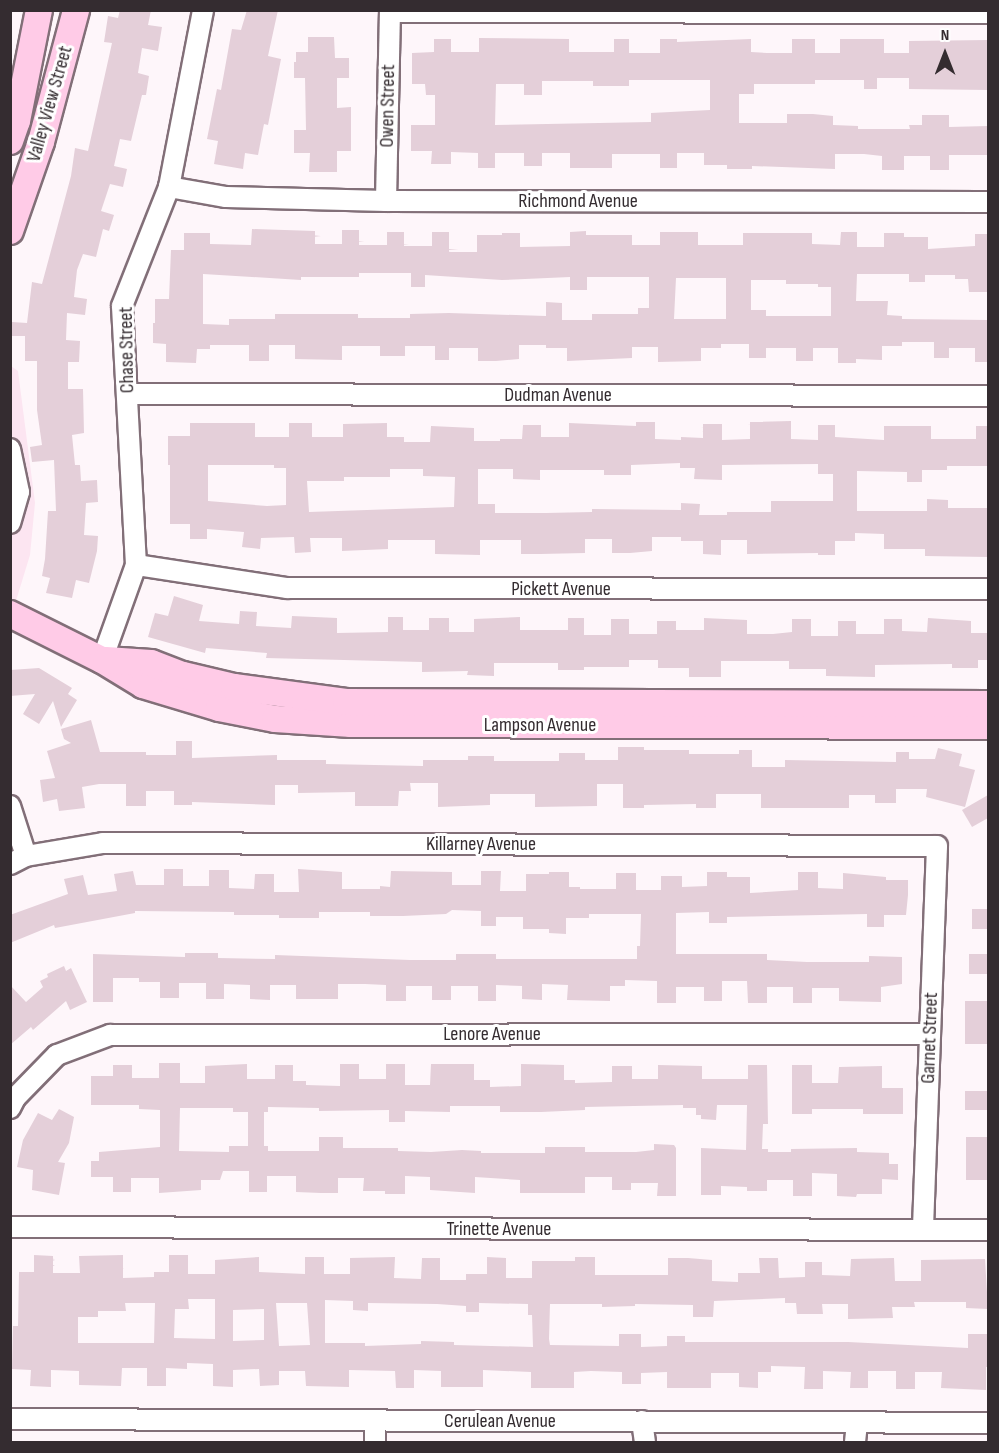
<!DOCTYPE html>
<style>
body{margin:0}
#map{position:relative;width:999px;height:1453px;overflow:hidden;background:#fef6fa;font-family:"Sofia Sans Condensed",sans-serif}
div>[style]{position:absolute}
.built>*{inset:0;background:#fce5f1}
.building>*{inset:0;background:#e4cfd9;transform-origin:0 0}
.roads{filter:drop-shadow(2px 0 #826f78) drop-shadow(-2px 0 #826f78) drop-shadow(0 2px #826f78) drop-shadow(0 -2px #826f78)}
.minor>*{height:20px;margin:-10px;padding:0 10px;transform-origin:10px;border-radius:10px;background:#fff}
.major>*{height:26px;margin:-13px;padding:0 13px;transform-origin:13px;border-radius:13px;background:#ffcbe7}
span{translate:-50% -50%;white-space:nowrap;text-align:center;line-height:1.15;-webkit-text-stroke:6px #fff;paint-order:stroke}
.street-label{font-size:20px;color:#342c30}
.frame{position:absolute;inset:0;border:12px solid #342c30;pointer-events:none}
.north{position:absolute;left:915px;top:24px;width:60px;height:60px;-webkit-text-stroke:4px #fff;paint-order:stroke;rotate:0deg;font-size:16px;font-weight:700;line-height:24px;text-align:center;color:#342c30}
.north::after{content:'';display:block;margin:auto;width:21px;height:27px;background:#342c30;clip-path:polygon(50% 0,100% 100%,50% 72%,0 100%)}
</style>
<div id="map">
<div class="built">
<i style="clip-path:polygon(11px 366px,18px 371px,35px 503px,30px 555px,11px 617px)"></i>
</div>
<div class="building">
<i style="clip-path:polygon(120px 10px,151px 10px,148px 25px,162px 27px,158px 51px,142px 48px,138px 73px,149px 76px,146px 95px,142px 95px,131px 141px,120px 139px,114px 166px,127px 169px,123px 187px,110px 184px,101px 211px,114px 215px,109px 231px,103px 229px,96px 257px,83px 254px,77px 270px,74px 297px,87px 299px,85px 315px,67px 313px,66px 340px,80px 341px,79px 362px,68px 362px,68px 389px,83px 389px,84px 433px,72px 435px,75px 465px,80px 465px,81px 481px,97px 480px,98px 502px,86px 503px,84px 535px,98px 536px,97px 551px,89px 583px,76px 580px,72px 598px,46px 593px,50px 578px,42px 576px,45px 559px,48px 511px,56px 511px,54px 460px,32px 462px,30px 447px,42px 445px,37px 410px,37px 361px,25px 361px,25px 336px,12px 336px,12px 322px,27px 323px,32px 282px,42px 284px,71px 176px,75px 148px,88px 151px,112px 43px,104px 42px,108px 16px,118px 18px)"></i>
<i style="clip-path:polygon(247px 10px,278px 10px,268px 56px,281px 59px,268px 125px,264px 124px,258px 155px,245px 153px,243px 169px,214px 164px,218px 141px,207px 139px,217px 89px,221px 90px,232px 29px,241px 30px)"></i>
<i style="clip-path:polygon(308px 37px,334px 37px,335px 58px,349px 58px,349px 78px,337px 78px,337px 108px,351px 107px,351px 151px,337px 151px,337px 172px,309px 172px,310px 153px,294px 153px,294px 130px,306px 130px,305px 78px,294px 78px,294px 62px,296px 62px,296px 52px,308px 52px)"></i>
<i style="clip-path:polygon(evenodd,479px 38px,569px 39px,569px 52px,614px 52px,614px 39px,629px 39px,629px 53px,660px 53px,660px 39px,677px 39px,677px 42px,751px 39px,751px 52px,767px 53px,792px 53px,792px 39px,815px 39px,815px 53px,840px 53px,840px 39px,884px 39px,884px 53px,909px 53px,909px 41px,988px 40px,988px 90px,909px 89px,909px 78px,877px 78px,877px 89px,864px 89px,864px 80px,815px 80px,815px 84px,754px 84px,754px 94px,739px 94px,739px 123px,787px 123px,787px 114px,813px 114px,833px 116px,833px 125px,858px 126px,858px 129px,910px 129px,909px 125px,922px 125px,922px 115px,949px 115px,949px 127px,988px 126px,988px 155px,949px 155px,949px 170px,930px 170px,930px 156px,904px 156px,904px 170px,882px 170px,882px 156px,864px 154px,835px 154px,835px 169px,752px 166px,752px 169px,727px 169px,727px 165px,704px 165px,704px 153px,677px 153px,677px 168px,660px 168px,660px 154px,612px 154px,612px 168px,570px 168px,570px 153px,542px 153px,542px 166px,524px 166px,524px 153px,495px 153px,495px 168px,478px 168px,478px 153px,451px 152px,451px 164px,431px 164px,432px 151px,411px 151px,411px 125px,435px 125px,435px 95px,426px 95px,425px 84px,412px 84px,412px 53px,434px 52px,434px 39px,451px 39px,451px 52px,479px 52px,479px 38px,629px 80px,710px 80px,710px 110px,651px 113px,651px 122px,495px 125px,496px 84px,524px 84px,524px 95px,542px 95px,542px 81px,593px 81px,593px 86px,629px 86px,629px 80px)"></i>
<i style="clip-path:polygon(evenodd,252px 229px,315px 231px,315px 244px,342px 244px,342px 230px,359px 230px,359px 245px,387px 245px,387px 232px,404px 232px,404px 246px,432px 246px,432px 232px,449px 232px,449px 252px,477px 252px,477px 235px,502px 235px,502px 233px,520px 233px,520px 247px,570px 246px,570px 232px,586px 231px,586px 235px,632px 235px,632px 245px,660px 245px,660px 232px,698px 232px,698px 245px,743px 245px,743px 233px,812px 233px,812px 244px,840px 245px,841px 232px,857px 232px,857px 247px,884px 247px,884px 233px,904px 233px,904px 237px,928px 237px,928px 249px,975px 246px,975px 234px,988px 234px,988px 292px,969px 292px,968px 279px,955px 279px,955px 275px,925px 275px,925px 282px,909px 282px,909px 274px,857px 274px,856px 301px,888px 301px,887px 315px,902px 316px,902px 319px,988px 320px,988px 362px,975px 362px,975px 348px,949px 348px,949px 358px,934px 358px,934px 342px,902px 342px,902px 346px,882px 346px,882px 360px,856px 359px,856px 363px,838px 363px,838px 348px,813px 348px,813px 361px,796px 361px,796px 348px,766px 348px,766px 358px,749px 358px,749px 344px,721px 344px,721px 348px,701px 348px,701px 361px,658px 362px,658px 347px,632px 347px,632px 358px,567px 361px,567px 348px,546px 348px,546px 345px,519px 345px,519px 359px,496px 361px,478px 361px,478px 348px,449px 348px,449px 360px,435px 360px,435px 346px,405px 346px,405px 356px,380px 356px,380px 346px,342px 346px,342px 360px,295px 359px,295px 345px,269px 345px,269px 361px,249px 361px,249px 345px,210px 345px,210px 349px,197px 349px,196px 363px,166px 362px,166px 344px,153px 343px,153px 323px,155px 323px,155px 299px,169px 299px,171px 250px,184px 250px,184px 233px,210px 233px,210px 244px,251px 245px,252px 229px,359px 273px,411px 273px,411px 287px,425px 287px,425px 275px,502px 280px,570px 277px,570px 290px,587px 290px,587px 277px,649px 277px,649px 308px,638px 308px,638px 314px,592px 314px,592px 320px,562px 320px,562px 303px,546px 302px,546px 316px,449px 313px,410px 314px,410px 318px,358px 318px,358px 314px,275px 314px,275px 319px,229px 319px,229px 325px,203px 324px,203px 274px,301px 280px,301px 277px,359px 277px,359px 273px,252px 229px,676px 278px,726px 278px,726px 319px,674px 319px,676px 278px,252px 229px,751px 280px,786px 280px,786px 284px,818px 284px,818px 287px,831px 287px,831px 316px,766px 316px,766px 310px,751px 310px,751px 280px)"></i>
<i style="clip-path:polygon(evenodd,791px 421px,791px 439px,818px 440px,818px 425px,835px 425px,835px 437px,884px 440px,884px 426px,931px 426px,931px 439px,976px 439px,976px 426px,988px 426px,988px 466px,947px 466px,947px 470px,922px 470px,922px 482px,907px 482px,907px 472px,857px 471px,857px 511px,927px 511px,927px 499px,948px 500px,948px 508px,988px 508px,988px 557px,925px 556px,925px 549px,884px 549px,884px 534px,855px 533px,855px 541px,835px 541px,835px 555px,818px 555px,818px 553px,747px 554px,747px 540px,721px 540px,721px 555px,703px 554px,703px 541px,681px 541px,681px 537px,652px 537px,652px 551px,630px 553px,612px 553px,612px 539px,585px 539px,585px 553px,540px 554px,521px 554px,521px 540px,480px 540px,480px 555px,435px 554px,435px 540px,388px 540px,388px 549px,342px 551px,342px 538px,310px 538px,311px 552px,295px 553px,294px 537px,261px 538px,260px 549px,242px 547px,244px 532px,207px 529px,207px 539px,190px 539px,190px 524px,170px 524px,170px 465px,168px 465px,168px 436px,190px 436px,190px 423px,255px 423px,255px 437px,289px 437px,289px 423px,312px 423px,312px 437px,343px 437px,343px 424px,387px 423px,387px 437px,404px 437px,404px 442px,430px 442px,431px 426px,474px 428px,474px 441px,500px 441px,500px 439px,522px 439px,523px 425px,541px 425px,541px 437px,569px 437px,569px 423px,636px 426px,636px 422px,655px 422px,655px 439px,681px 440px,681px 437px,703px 438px,703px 424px,722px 424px,722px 440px,750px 439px,750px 422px,791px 421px,680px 463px,680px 468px,695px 468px,694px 479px,722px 480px,722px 465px,818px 464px,818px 474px,833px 474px,833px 501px,771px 501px,771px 512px,727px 512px,727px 515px,699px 515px,700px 504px,681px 503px,681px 510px,592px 509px,592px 512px,546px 513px,495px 513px,495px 504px,478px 504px,478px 469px,513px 469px,513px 479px,540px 480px,540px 470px,604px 470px,604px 475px,631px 475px,631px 465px,680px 463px,791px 421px,208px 465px,274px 465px,274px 468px,286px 468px,286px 505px,267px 506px,208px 501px,208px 465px,791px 421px,390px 469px,423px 469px,423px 476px,455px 477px,454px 507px,309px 512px,307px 481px,344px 481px,344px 477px,390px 477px,390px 469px)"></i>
<i style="clip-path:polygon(174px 596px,203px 605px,199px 621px,239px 624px,240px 611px,257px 612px,256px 626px,291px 628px,292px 616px,337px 618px,337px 633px,388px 632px,388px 617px,403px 617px,403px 630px,429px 630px,429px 618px,449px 618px,449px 632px,474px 632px,474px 619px,520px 617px,520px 630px,568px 630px,568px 618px,584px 618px,584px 635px,611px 635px,611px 619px,629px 619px,629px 634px,657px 634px,657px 621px,676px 621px,676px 630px,704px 630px,704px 618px,747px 620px,747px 634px,773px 634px,792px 632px,792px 619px,811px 619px,811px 636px,838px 636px,838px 621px,856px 621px,856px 634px,884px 634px,884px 619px,902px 619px,902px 631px,927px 632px,928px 618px,971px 621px,971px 633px,988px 633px,988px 660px,978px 660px,978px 668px,952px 668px,952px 664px,875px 665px,875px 677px,826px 676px,826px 669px,789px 669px,789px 661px,721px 661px,721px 677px,689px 677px,689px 668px,658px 668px,658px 660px,629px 660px,629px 667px,584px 667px,584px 670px,558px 670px,558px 663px,494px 663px,494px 676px,467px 675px,468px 671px,422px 672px,422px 662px,266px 658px,267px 653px,206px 648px,205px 653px,148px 637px,155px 613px,168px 616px)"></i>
<i style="clip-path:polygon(39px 668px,72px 688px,68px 694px,77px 700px,61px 727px,53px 701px,39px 724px,23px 714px,35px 694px,10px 696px,10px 670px)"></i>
<i style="clip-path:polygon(91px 720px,100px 752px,146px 752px,146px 755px,176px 755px,176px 741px,192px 741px,192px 758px,277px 755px,277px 760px,326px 760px,326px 764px,423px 766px,423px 760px,468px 760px,468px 756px,494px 756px,494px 761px,559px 761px,559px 753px,585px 753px,585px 760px,618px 760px,618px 747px,644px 747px,644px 750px,689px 750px,689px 754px,739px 754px,739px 750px,752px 750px,752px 767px,785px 767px,785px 760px,896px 762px,896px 752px,909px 752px,909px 759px,935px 759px,938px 748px,962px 754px,959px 766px,975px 770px,965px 807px,926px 797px,927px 789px,896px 789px,896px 803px,875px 803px,875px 795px,849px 795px,849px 808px,761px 808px,761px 794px,716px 794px,716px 808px,696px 808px,696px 804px,644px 805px,644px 808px,623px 808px,623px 784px,597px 784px,597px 806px,535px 807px,535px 794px,490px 794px,490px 805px,438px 807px,438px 783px,410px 783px,411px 791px,399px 791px,398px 806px,355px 806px,355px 792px,298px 793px,298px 785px,275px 785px,275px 805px,192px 802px,192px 805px,174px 805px,174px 791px,146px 791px,146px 806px,126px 806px,126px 784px,99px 784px,82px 787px,85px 808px,59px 811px,57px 799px,43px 802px,40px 780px,55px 778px,47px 751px,71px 743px,64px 739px,61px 729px)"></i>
<i style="clip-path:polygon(988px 795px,988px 818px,972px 827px,962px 810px)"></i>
<i style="clip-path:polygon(164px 869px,183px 869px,183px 886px,209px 886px,209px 870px,229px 870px,229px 888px,254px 889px,255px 874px,274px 874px,274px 892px,299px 892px,298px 869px,342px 872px,342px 889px,380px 889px,380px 886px,390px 887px,391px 871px,452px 872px,452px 885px,481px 885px,481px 871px,501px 871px,500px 891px,526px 891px,526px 874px,549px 874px,549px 872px,569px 872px,569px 887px,580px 887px,580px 889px,616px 889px,616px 873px,636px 873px,636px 890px,661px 890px,661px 876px,682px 876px,682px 887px,707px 886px,707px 872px,727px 872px,727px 877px,750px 877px,750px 893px,798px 890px,798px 872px,818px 872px,818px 888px,843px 889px,843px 873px,886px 877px,886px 880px,908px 880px,908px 895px,906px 915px,884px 915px,884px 927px,867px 927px,867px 914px,727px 917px,727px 923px,709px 923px,709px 912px,676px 913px,676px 954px,767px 954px,767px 960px,807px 962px,869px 962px,869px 956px,902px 957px,902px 984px,881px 987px,881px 1002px,839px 1001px,839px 988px,812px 988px,812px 1003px,793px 1003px,793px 987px,767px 987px,767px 1003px,748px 1003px,747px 981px,722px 981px,722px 1001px,704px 1001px,704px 987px,676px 987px,676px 1003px,657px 1003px,657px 981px,625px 980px,625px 986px,610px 986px,610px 1001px,567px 1000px,568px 985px,542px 984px,542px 1000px,522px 999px,522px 986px,496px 985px,496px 1001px,478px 1001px,478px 986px,451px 986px,451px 1000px,432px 1000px,432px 986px,406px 986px,406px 1001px,386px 1001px,386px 985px,365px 984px,338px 984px,338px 999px,296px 999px,296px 985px,270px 985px,270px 1000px,250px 999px,250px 985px,224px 984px,224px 999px,206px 999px,206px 983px,179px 983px,179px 998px,160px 998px,160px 982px,139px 982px,139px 978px,113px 978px,113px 1002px,93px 1002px,93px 954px,185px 957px,185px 953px,218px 953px,218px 958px,275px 959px,275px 955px,410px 960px,456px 960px,456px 954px,496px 954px,496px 959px,637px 959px,637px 946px,640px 946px,641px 914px,589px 914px,589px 918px,566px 918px,566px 934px,549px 933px,549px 929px,523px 929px,523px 917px,496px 917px,496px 926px,481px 926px,481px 911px,452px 910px,446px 914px,403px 916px,370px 916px,370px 912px,319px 912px,319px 918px,279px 918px,279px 915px,234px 915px,234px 912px,135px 911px,135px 913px,55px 928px,54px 925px,10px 943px,10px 915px,68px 894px,64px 879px,83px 875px,88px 895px,117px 891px,114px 874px,133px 871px,136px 885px,164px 885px)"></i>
<i style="left:972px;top:909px;width:16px;height:20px"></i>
<i style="left:969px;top:954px;width:19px;height:20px"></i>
<i style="clip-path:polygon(64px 966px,66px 971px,71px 968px,87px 1002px,70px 1010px,66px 1001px,33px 1030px,31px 1027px,10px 1045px,10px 985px,26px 1002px,43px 987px,40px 981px,48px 977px,47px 974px)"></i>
<i style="left:965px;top:1001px;width:23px;height:43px"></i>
<i style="clip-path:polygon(evenodd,159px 1063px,180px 1063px,180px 1083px,205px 1083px,205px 1066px,247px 1064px,247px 1079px,275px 1079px,275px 1065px,293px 1065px,293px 1081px,306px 1081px,306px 1085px,340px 1086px,340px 1064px,359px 1064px,359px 1079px,386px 1079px,386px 1064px,405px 1064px,405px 1085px,430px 1085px,431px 1064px,474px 1064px,474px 1080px,490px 1080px,490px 1087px,521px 1086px,521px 1064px,564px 1065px,564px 1080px,575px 1080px,575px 1083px,612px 1082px,612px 1066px,632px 1066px,632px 1079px,658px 1079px,658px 1065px,702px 1066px,702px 1079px,748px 1079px,748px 1065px,767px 1065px,768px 1124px,763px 1124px,762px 1149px,768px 1149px,768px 1152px,791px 1152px,791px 1149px,857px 1148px,857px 1152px,889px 1153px,889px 1164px,898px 1164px,898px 1180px,882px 1179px,882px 1194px,857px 1194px,856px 1197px,837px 1196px,837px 1174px,812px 1173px,812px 1196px,793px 1196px,793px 1180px,767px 1180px,767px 1191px,747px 1191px,747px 1187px,721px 1186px,721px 1195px,701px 1195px,701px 1148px,746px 1150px,747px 1105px,717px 1105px,716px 1120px,701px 1119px,701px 1115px,696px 1115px,696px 1108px,683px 1108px,683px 1105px,585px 1107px,585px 1110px,541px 1112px,500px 1112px,500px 1106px,450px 1106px,450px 1112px,405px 1111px,405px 1122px,389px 1122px,389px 1110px,319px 1111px,319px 1108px,268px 1107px,268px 1112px,264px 1112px,264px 1146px,268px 1146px,268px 1151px,319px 1151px,319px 1137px,343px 1137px,343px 1148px,398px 1148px,398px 1151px,431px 1152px,462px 1150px,481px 1151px,481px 1153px,545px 1153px,545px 1147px,585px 1147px,585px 1152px,636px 1152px,654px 1150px,654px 1144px,674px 1145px,676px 1148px,676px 1196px,657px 1196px,658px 1183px,631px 1183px,631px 1190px,612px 1190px,612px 1177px,585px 1177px,585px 1193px,520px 1193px,520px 1180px,475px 1177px,475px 1193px,430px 1190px,430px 1177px,405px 1176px,405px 1194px,385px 1194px,385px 1191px,363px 1191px,364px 1178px,338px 1178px,338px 1193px,321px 1193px,296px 1192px,296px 1176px,267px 1176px,267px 1192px,249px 1192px,249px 1171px,223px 1171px,220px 1180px,201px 1180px,201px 1190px,159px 1193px,159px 1178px,131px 1178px,131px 1192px,113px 1192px,113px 1177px,91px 1177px,91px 1161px,99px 1161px,99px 1152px,160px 1147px,160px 1110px,139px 1109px,139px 1105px,91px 1105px,91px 1076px,113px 1076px,113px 1065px,132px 1065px,132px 1078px,159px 1078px,159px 1063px,180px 1108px,233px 1108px,233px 1112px,248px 1112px,248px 1146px,229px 1146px,229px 1152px,179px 1151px,180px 1108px)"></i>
<i style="clip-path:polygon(792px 1065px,812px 1065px,812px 1083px,838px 1083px,839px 1067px,882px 1066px,882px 1088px,903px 1088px,903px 1114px,863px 1114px,863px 1109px,812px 1109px,812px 1114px,792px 1114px)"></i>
<i style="left:965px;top:1091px;width:23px;height:19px"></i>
<i style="clip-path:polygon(59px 1109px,74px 1117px,69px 1143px,58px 1162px,65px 1163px,59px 1195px,32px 1190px,33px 1170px,17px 1167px,23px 1140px,38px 1113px,52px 1120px)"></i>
<i style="left:966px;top:1137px;width:22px;height:43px"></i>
<i style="clip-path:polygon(evenodd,34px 1255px,53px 1256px,53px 1273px,80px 1273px,79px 1256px,123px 1255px,123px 1278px,154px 1277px,154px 1272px,169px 1272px,169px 1255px,188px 1255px,188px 1274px,215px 1274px,215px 1260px,259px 1257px,259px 1272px,305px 1274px,305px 1257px,324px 1257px,324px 1274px,350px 1274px,350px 1258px,395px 1257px,394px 1278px,421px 1279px,422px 1258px,440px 1258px,440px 1280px,466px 1280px,466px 1274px,487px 1274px,487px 1257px,506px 1258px,506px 1278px,532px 1278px,532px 1261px,575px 1261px,575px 1257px,595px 1257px,595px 1275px,668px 1275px,668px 1258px,688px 1258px,712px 1260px,712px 1281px,738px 1282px,738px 1273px,760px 1273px,759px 1258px,778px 1258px,779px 1278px,805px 1277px,805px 1262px,822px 1262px,822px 1275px,850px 1276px,851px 1259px,894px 1258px,895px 1281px,921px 1281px,921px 1260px,985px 1259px,988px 1309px,966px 1308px,966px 1302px,914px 1302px,915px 1307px,892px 1307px,893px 1318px,848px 1319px,848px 1304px,822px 1304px,823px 1314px,797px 1314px,796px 1303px,785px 1303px,785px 1298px,714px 1301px,713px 1317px,693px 1317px,693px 1305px,635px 1304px,635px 1306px,602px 1307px,602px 1304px,550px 1304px,549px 1339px,550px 1345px,619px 1346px,619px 1334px,641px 1334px,641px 1347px,667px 1346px,667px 1336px,685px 1336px,685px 1342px,848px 1342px,968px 1348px,968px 1334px,988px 1334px,988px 1367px,986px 1367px,986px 1390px,941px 1388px,942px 1372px,915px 1372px,915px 1389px,896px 1389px,896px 1371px,868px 1371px,868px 1388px,850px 1388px,851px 1372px,823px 1371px,823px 1389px,804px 1389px,805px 1367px,771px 1366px,771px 1372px,758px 1372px,758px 1388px,739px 1387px,739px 1373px,711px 1373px,711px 1388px,667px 1388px,667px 1372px,641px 1373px,641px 1384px,622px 1384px,622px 1372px,591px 1371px,574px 1372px,574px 1388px,531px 1388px,531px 1372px,483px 1370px,483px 1387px,441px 1387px,441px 1371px,414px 1370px,414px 1388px,396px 1388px,395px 1371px,349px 1370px,349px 1387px,306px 1386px,305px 1371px,279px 1371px,279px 1385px,260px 1386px,259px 1369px,233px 1370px,233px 1387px,213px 1386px,213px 1364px,187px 1363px,187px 1369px,166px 1368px,166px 1386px,147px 1386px,147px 1368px,122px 1368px,121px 1386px,79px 1385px,79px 1371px,51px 1370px,51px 1387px,30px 1386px,31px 1370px,12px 1369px,13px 1326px,18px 1326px,19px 1272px,34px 1272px,34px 1255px,188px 1299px,215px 1299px,215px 1339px,174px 1338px,175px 1309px,189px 1309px,188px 1299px,34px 1255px,325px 1300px,353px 1301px,353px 1310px,368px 1311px,368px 1303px,437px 1304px,466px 1306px,466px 1312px,479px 1312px,479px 1303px,528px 1304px,528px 1315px,532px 1315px,533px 1347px,454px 1345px,454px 1342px,421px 1341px,421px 1344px,365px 1346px,365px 1343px,325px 1343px,325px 1300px,34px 1255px,125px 1303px,155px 1303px,154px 1343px,78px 1343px,78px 1317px,98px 1317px,98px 1311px,126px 1311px,125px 1303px,34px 1255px,276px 1303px,307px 1303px,310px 1345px,279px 1346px,276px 1303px,34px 1255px,264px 1309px,264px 1340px,233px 1341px,233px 1310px,264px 1309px)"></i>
</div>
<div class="roads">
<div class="minor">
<i style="left:169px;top:187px;width:58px;rotate:10deg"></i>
<i style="left:226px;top:197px;width:160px;rotate:1.4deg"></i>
<i style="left:386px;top:201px;width:602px;rotate:0.1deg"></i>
<i style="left:386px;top:201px;width:189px;rotate:-88.8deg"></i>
<i style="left:390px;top:12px;width:598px;rotate:0.1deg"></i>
<i style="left:128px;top:394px;width:860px;rotate:0.13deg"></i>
<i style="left:10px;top:449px;width:44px;rotate:78.2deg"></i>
<i style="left:19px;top:492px;width:32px;rotate:106deg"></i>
<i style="left:136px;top:565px;width:153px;rotate:8.7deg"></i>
<i style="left:287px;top:588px;width:701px;rotate:0.08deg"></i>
<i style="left:102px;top:660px;width:101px;rotate:-70.3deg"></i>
<i style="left:136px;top:565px;width:259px;rotate:-93.1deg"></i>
<i style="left:122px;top:306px;width:128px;rotate:-68.4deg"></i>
<i style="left:169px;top:187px;width:180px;rotate:-79.1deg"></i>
<i style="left:10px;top:806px;width:52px;rotate:72.3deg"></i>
<i style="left:10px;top:864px;width:18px;rotate:-27deg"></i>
<i style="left:26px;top:856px;width:78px;rotate:-9.6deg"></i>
<i style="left:103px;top:843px;width:834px;rotate:0.21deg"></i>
<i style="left:937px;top:846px;width:384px;rotate:92.1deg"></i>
<i style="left:10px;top:1108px;width:11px;rotate:-63deg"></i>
<i style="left:15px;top:1098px;width:60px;rotate:-45.7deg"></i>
<i style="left:57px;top:1055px;width:57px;rotate:-20.7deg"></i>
<i style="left:110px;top:1035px;width:820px;rotate:-0.07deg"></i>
<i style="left:10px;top:1227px;width:978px;rotate:0.18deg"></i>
<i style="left:10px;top:1419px;width:978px;rotate:0.23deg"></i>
<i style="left:642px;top:1421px;width:21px;rotate:82deg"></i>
<i style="left:375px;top:1442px;width:22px;rotate:-90deg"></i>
<i style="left:855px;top:1442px;width:20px;rotate:-84deg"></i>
</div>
<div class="major">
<i style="left:10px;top:141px;width:21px;rotate:-71deg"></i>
<i style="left:17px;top:121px;width:113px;rotate:-78.8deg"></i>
<i style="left:10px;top:231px;width:94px;rotate:-70.8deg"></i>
<i style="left:41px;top:142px;width:137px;rotate:-75.1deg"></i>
<i style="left:10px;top:614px;width:103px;rotate:26.6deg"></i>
<i style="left:102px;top:660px;width:48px;rotate:31.4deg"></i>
<i style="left:143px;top:685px;width:79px;rotate:16.8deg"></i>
<i style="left:219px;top:708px;width:57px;rotate:11.1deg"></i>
<i style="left:275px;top:719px;width:76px;rotate:3.8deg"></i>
<i style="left:351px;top:724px;width:637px;rotate:0.18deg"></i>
<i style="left:106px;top:660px;width:45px;rotate:3.8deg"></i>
<i style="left:151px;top:663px;width:34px;rotate:21deg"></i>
<i style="left:183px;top:675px;width:52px;rotate:13.2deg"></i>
<i style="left:234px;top:687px;width:113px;rotate:7.6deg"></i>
<i style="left:346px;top:702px;width:642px;rotate:0.18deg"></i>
</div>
</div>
<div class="street-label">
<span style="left:50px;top:104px;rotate:-74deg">Valley View Street</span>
<span style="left:388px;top:106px;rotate:-89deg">Owen Street</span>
<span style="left:578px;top:201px">Richmond Avenue</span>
<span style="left:127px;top:350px;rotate:-91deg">Chase Street</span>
<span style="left:558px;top:395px">Dudman Avenue</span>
<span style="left:561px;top:589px">Pickett Avenue</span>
<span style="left:540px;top:725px">Lampson Avenue</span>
<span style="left:481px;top:844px">Killarney Avenue</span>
<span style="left:492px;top:1034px">Lenore Avenue</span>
<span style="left:930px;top:1038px;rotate:-88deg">Garnet Street</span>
<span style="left:499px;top:1229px">Trinette Avenue</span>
<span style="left:500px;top:1421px">Cerulean Avenue</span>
</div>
<div class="frame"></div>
<div class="north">N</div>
</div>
